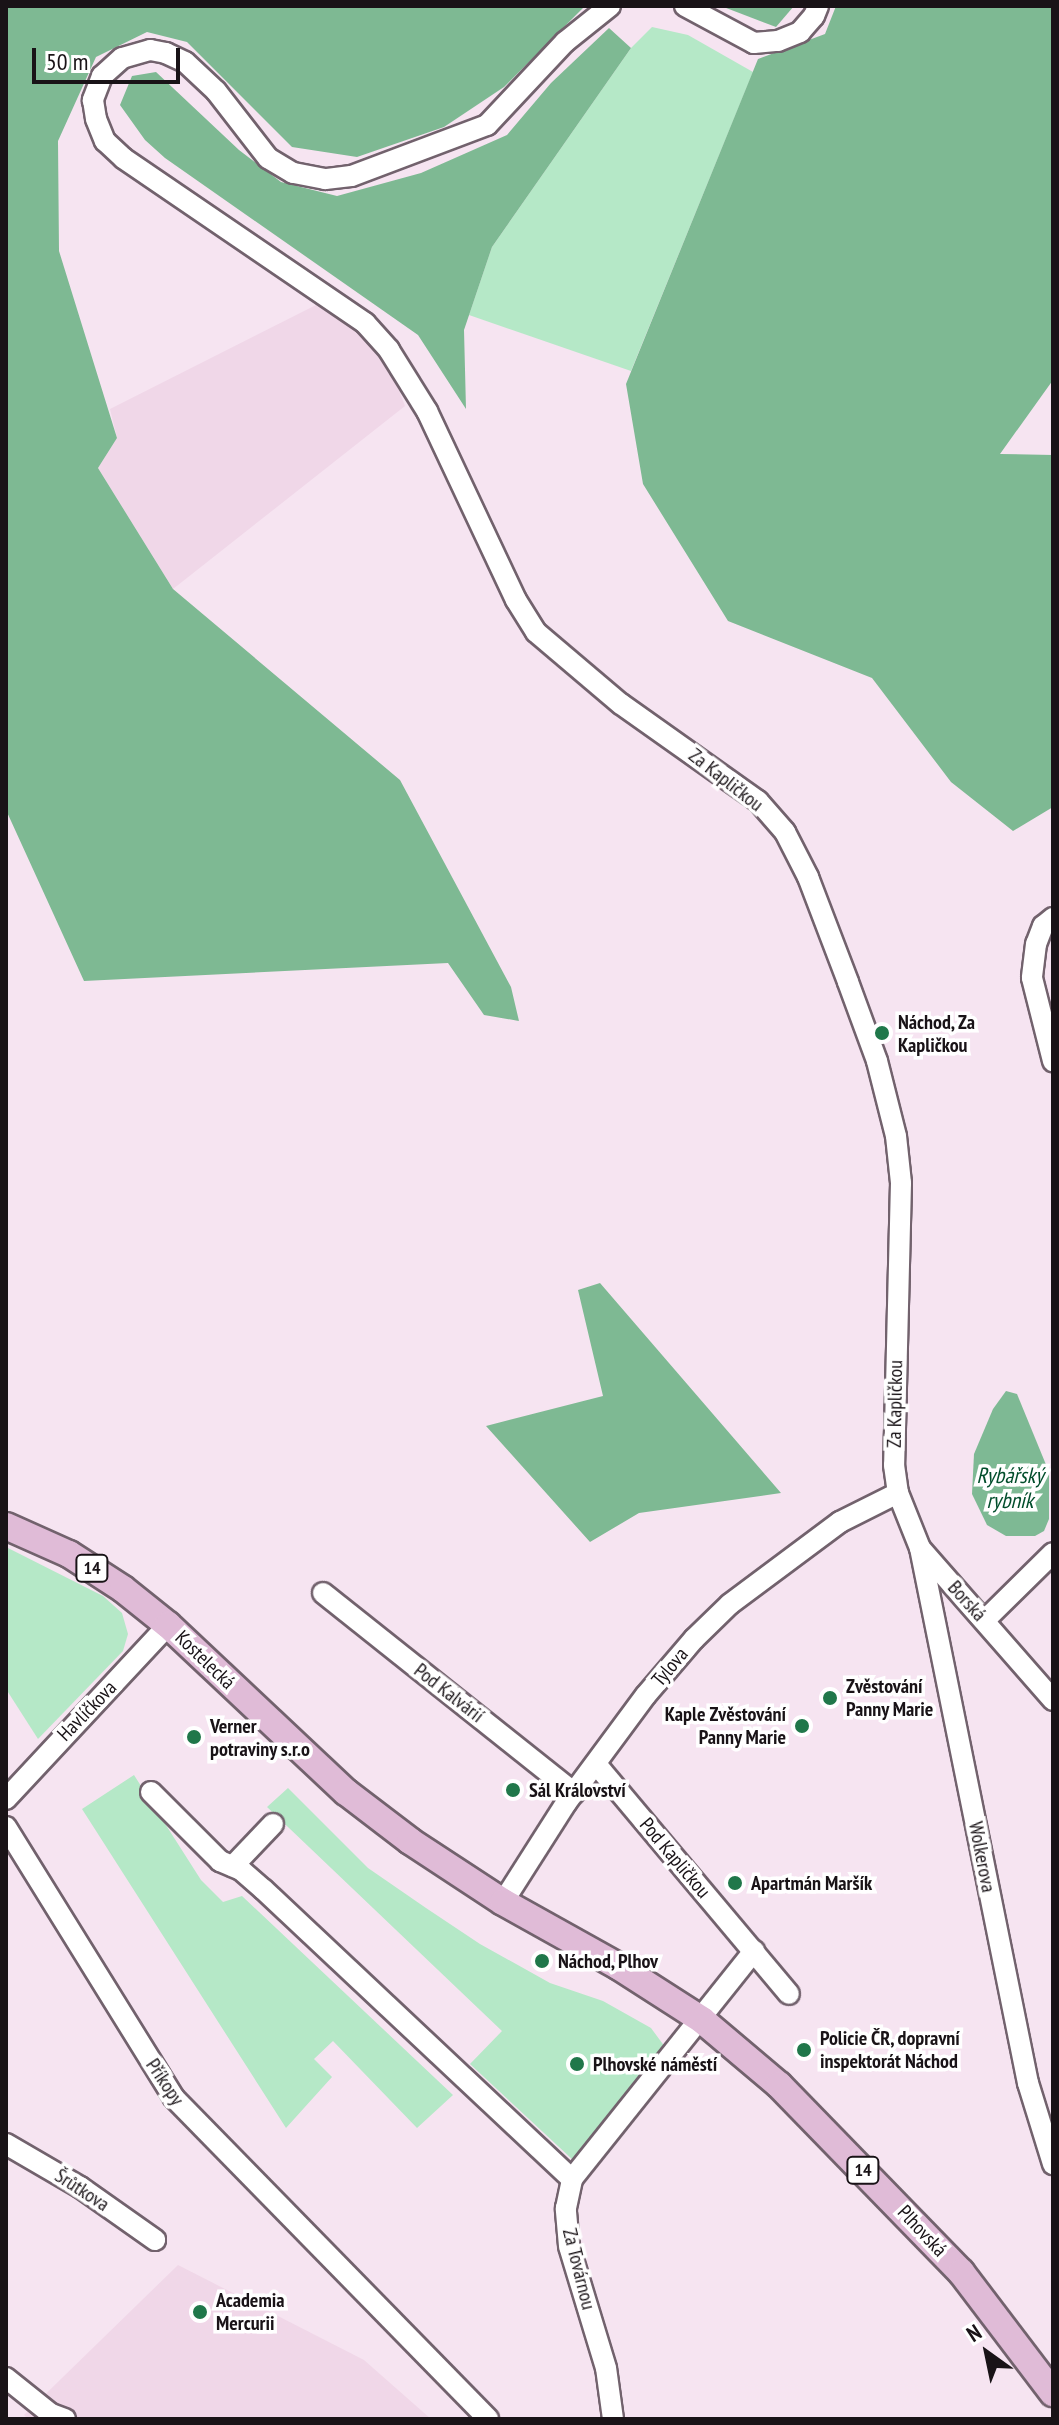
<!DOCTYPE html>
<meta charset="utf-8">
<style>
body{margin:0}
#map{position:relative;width:1059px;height:2425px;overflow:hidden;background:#f6e4f1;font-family:"PT Sans Narrow",sans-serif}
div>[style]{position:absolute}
.built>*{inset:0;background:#f0d7e8}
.green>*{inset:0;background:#b5e8c7}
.forest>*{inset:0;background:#7eb993}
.water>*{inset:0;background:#7eb994}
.roads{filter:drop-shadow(2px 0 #72626d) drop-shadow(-2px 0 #72626d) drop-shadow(0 2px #72626d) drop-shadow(0 -2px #72626d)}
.minor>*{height:20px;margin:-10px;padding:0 10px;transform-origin:10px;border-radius:10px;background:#fff}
.major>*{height:26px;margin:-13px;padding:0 13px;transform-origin:13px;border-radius:13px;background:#e0bbd7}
.dots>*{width:22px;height:22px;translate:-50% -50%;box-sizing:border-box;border:4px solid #fff;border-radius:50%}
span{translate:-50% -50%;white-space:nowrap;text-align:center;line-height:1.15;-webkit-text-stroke:7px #fff;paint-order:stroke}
.shield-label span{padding:2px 6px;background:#fff;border:2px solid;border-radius:6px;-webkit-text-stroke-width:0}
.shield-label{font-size:18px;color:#191317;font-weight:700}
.street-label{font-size:20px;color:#191317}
.poi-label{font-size:20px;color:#191317;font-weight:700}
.left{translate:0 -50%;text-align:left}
.right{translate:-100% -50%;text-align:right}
.water-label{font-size:22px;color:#024e2c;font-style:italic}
.frame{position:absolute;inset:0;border:8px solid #191317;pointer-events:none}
.north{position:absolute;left:947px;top:2313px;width:80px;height:80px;-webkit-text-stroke:6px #fff;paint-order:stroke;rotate:327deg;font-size:22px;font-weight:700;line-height:32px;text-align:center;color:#191317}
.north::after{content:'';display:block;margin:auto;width:28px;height:36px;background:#191317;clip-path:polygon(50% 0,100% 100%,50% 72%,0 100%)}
.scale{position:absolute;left:32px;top:48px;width:148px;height:36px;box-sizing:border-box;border:4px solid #191317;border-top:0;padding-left:10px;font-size:24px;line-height:28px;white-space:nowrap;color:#191317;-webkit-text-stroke:6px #fff;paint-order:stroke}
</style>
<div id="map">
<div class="built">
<i style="clip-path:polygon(318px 304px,358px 327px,393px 375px,405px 406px,173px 589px,98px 468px,117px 438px,110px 409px)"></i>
<i style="clip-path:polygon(178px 2265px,364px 2360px,431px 2419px,28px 2419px,24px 2415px)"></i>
</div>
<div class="green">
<i style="clip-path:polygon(652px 27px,688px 35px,753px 72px,631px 371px,469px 315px,492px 247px,631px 48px)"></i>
<i style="clip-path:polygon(6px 1547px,103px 1596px,122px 1613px,128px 1634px,123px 1651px,38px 1739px,6px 1689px)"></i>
<i style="clip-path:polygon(134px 1775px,201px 1880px,223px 1902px,242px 1896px,453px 2095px,417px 2128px,333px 2041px,314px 2059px,332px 2077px,286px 2128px,82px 1809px)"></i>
<i style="clip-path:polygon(288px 1788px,368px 1868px,426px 1908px,480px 1944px,550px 1983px,603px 2001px,651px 2028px,665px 2047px,573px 2160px,470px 2064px,502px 2031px,267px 1807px)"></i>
</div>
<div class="forest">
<i style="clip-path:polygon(6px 6px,585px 6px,504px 87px,444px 127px,357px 157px,292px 147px,187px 42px,147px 32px,96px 57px,58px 141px,59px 251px,117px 438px,98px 468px,173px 589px,400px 780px,511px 987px,519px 1021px,484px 1015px,448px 963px,84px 981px,6px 810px)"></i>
<i style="clip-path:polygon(721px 6px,794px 6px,776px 27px)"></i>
<i style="clip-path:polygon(836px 6px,1053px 6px,1053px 380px,1000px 454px,1053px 455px,1053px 807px,1013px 831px,951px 782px,872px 678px,728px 621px,643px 484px,626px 384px,758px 59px,825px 34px)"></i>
<i style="clip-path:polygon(609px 28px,631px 48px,492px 247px,464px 330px,466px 409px,418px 335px,165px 158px,145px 140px,120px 105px,132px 76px,156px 72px,239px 150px,281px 182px,337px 196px,421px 173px,507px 135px,551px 83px)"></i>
<i style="clip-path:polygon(600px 1283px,781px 1493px,639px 1513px,590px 1542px,486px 1426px,603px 1396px,578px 1290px)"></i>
</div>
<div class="water">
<i style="clip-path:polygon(1006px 1391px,1017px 1394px,1049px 1472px,1049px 1519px,1044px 1531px,1035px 1536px,1006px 1536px,987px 1525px,972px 1494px,974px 1454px,993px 1409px)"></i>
</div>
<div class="roads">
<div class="minor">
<i style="left:610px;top:6px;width:58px;rotate:141.3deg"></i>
<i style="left:565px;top:42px;width:114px;rotate:133.2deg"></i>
<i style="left:487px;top:125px;width:145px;rotate:159.4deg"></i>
<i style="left:351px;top:176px;width:26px;rotate:173deg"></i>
<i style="left:325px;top:179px;width:33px;rotate:-169deg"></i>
<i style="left:293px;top:173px;width:29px;rotate:-149deg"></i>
<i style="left:268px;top:158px;width:85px;rotate:-127.8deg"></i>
<i style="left:216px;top:91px;width:42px;rotate:-136.9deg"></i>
<i style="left:185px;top:62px;width:21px;rotate:-155deg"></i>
<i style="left:166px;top:53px;width:16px;rotate:-169deg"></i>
<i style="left:150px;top:50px;width:29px;rotate:164deg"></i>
<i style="left:122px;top:58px;width:27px;rotate:138deg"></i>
<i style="left:102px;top:76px;width:26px;rotate:111deg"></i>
<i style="left:93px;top:100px;width:19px;rotate:81deg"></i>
<i style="left:96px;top:119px;width:24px;rotate:68deg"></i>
<i style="left:105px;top:141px;width:25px;rotate:43deg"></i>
<i style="left:123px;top:158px;width:293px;rotate:34.3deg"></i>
<i style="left:365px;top:323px;width:36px;rotate:48deg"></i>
<i style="left:389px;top:350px;width:72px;rotate:58.1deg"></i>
<i style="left:427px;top:411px;width:209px;rotate:64.8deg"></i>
<i style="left:516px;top:600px;width:38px;rotate:58deg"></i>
<i style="left:536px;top:632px;width:111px;rotate:40.3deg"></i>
<i style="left:621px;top:704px;width:168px;rotate:35.3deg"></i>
<i style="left:758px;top:801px;width:41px;rotate:48.9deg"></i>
<i style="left:785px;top:832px;width:51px;rotate:62.9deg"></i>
<i style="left:808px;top:877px;width:112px;rotate:69.1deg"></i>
<i style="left:848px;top:982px;width:84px;rotate:69.8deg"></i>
<i style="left:877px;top:1061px;width:77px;rotate:75.8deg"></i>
<i style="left:896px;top:1136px;width:47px;rotate:83.9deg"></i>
<i style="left:901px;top:1183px;width:282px;rotate:91.4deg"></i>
<i style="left:894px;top:1465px;width:28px;rotate:82deg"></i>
<i style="left:898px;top:1493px;width:59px;rotate:68.2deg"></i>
<i style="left:920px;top:1548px;width:202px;rotate:48.8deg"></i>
<i style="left:685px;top:6px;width:78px;rotate:28.2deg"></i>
<i style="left:754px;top:43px;width:24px;rotate:-5deg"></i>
<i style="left:778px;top:41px;width:24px;rotate:-22deg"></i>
<i style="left:800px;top:32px;width:21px;rotate:-49deg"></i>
<i style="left:814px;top:16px;width:11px;rotate:-68deg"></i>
<i style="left:1053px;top:918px;width:13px;rotate:141deg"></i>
<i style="left:1043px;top:926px;width:19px;rotate:111deg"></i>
<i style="left:1036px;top:944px;width:34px;rotate:97deg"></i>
<i style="left:1032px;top:978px;width:86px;rotate:75.8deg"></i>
<i style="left:920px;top:1548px;width:546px;rotate:78.59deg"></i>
<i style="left:1028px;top:2083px;width:85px;rotate:72.8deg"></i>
<i style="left:323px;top:1593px;width:321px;rotate:38.5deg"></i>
<i style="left:985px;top:1620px;width:95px;rotate:-44.6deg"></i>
<i style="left:596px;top:1764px;width:300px;rotate:50deg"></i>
<i style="left:151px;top:1792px;width:98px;rotate:45deg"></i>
<i style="left:220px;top:1861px;width:23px;rotate:23deg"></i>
<i style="left:241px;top:1870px;width:30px;rotate:41deg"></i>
<i style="left:264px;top:1890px;width:422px;rotate:43.2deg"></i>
<i style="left:6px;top:1799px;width:238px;rotate:-47deg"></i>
<i style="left:6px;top:1827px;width:319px;rotate:58.2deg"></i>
<i style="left:174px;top:2098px;width:449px;rotate:45.6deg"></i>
<i style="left:233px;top:1866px;width:58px;rotate:-46.4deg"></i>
<i style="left:503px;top:1902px;width:117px;rotate:-57.5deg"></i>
<i style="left:566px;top:1803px;width:134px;rotate:-53.5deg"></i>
<i style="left:646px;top:1695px;width:74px;rotate:-49.4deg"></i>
<i style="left:694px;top:1639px;width:50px;rotate:-44.2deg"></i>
<i style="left:730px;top:1604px;width:137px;rotate:-36.7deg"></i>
<i style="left:840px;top:1522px;width:65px;rotate:-26.6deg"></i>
<i style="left:6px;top:2144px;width:86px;rotate:30.2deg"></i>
<i style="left:80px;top:2187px;width:92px;rotate:35.2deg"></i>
<i style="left:6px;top:2378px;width:58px;rotate:38.7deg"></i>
<i style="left:51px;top:2414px;width:15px;rotate:20deg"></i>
<i style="left:613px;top:2419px;width:51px;rotate:-97.8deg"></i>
<i style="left:606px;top:2368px;width:127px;rotate:-106.9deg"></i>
<i style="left:569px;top:2246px;width:38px;rotate:-95deg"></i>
<i style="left:566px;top:2208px;width:30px;rotate:-78deg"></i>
<i style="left:572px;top:2179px;width:292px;rotate:-51.4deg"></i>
</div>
<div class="major">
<i style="left:6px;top:1526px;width:69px;rotate:24deg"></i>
<i style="left:69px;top:1554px;width:64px;rotate:32.9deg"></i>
<i style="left:123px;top:1589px;width:58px;rotate:38.7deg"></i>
<i style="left:168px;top:1625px;width:244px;rotate:43.2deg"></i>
<i style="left:346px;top:1792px;width:81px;rotate:37.4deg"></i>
<i style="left:410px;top:1841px;width:111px;rotate:33.3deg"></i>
<i style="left:503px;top:1902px;width:132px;rotate:29.1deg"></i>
<i style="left:618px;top:1966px;width:100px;rotate:32.7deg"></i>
<i style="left:702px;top:2020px;width:101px;rotate:40.2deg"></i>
<i style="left:779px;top:2085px;width:261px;rotate:45.8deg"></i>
<i style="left:961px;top:2272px;width:152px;rotate:52.8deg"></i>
</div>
</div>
<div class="dots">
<i style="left:882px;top:1033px;background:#20774a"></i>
<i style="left:830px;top:1698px;background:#20774a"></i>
<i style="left:802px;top:1726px;background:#20774a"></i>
<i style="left:194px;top:1737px;background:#20774a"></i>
<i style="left:513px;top:1790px;background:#20774a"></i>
<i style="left:735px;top:1883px;background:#20774a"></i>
<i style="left:542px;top:1961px;background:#20774a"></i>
<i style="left:804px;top:2050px;background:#20774a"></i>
<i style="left:577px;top:2064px;background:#20774a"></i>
<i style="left:200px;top:2312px;background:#20774a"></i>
</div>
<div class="shield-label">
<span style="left:92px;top:1568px">14</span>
<span style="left:863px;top:2170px">14</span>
</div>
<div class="street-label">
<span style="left:726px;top:780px;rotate:38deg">Za Kapličkou</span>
<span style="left:895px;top:1404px;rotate:-89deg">Za Kapličkou</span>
<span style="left:967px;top:1601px;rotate:48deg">Borská</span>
<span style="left:205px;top:1660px;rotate:44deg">Kostelecká</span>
<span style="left:670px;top:1667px;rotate:-50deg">Tylova</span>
<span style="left:449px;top:1693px;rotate:38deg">Pod Kalvárií</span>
<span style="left:87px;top:1711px;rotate:-46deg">Havlíčkova</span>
<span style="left:982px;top:1857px;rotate:79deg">Wolkerova</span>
<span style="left:675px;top:1858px;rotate:50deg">Pod Kapličkou</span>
<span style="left:165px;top:2082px;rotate:56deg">Příkopy</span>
<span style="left:82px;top:2190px;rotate:33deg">Šrůtkova</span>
<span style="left:922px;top:2231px;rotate:47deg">Plhovská</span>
<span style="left:579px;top:2269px;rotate:76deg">Za Továrnou</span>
</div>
<div class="poi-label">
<span class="left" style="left:898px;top:1034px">Náchod, Za<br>Kapličkou</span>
<span class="left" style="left:846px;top:1698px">Zvěstování<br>Panny Marie</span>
<span class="right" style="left:786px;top:1726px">Kaple Zvěstování<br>Panny Marie</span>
<span class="left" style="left:210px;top:1738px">Verner<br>potraviny s.r.o</span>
<span class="left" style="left:529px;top:1790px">Sál Království</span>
<span class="left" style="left:751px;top:1883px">Apartmán Maršík</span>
<span class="left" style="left:558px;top:1961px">Náchod, Plhov</span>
<span class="left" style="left:820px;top:2050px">Policie ČR, dopravní<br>inspektorát Náchod</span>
<span class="left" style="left:593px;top:2064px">Plhovské náměstí</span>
<span class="left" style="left:216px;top:2312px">Academia<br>Mercurii</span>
</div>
<div class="water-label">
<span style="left:1010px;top:1488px">Rybářský<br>rybník</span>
</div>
<div class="frame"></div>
<div class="north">N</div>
<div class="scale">50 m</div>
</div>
